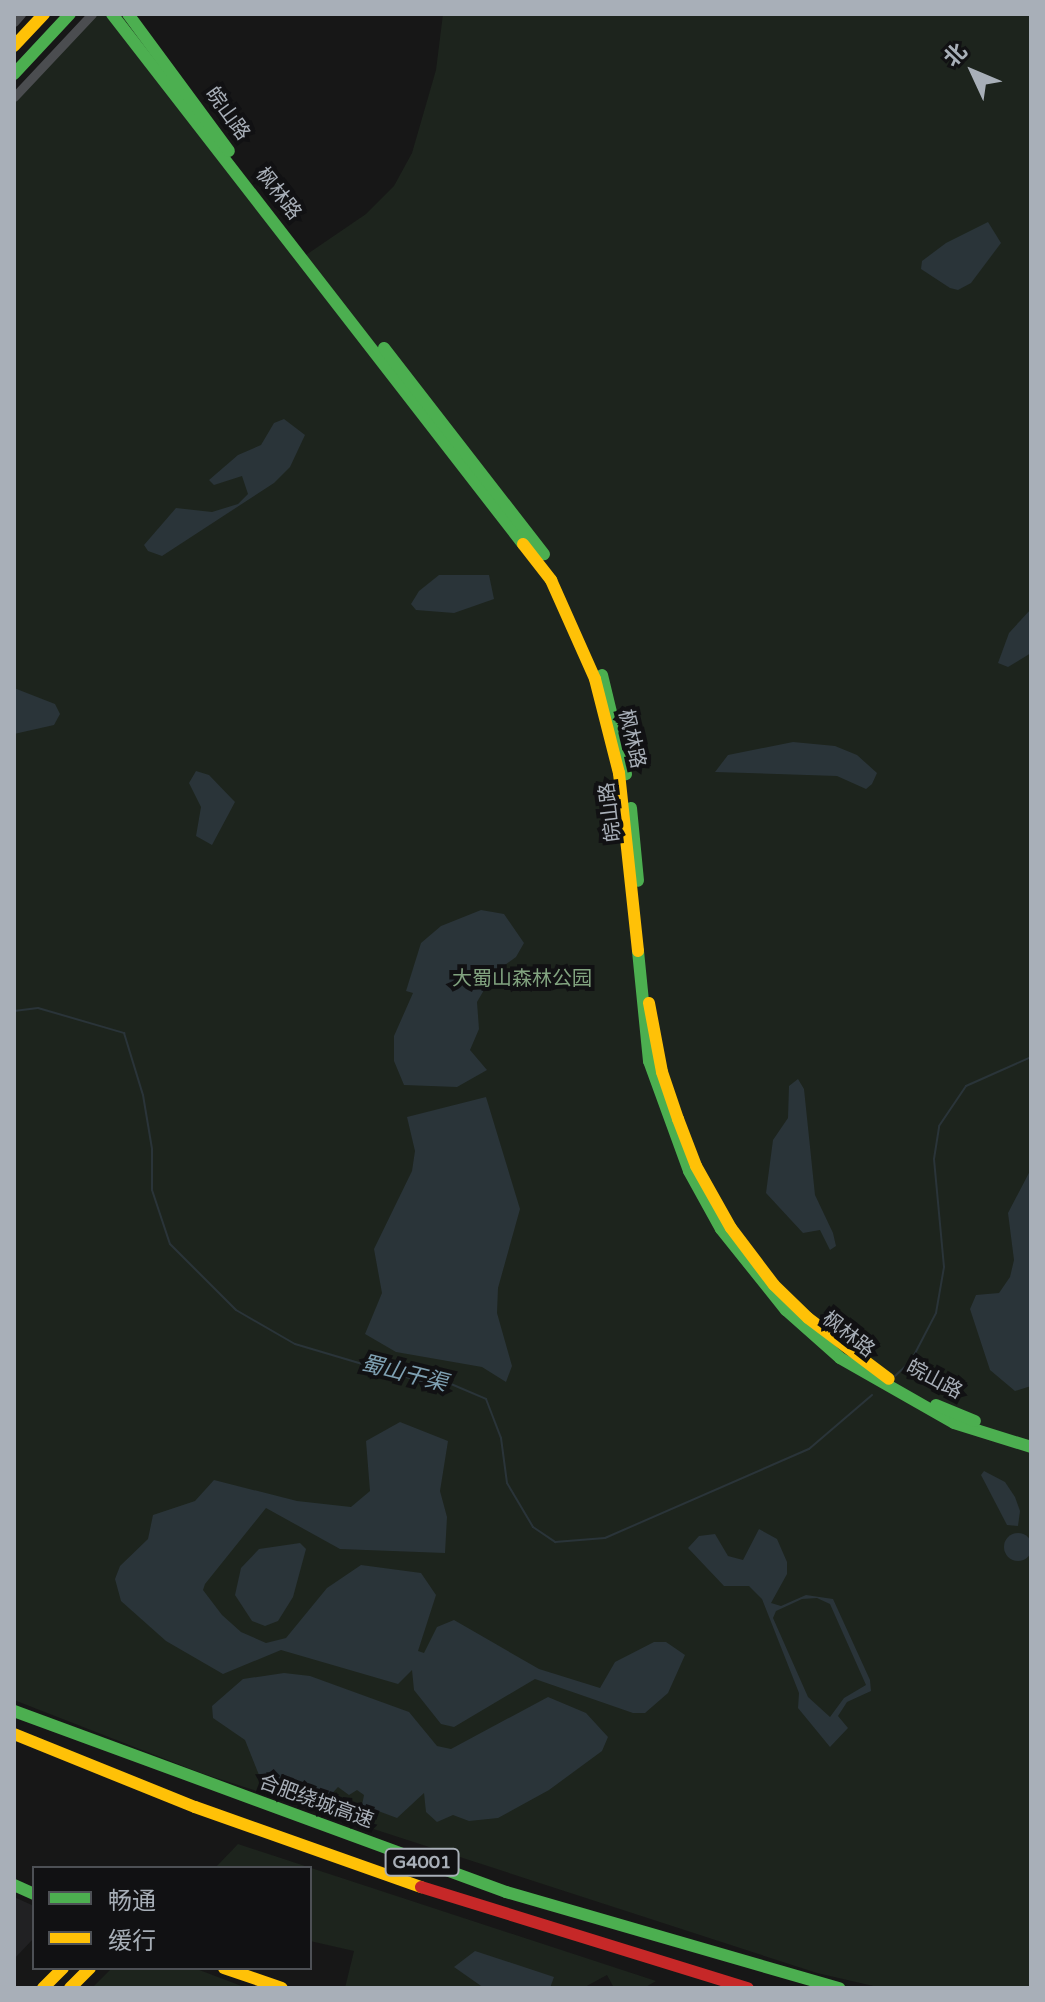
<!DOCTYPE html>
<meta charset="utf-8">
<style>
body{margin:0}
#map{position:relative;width:1045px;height:2002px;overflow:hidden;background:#171717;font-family:"Varela Round","Noto Sans SC",sans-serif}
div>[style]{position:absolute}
.built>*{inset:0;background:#212123}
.green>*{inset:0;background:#1d241d}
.water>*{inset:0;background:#2a3439}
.round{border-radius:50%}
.stream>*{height:2px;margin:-1px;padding:0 1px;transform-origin:1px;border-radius:1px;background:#2a3439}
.street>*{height:9px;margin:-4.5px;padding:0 4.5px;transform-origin:4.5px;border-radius:4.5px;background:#4b4d50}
.fast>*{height:12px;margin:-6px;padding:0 6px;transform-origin:6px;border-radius:6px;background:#4caf50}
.slow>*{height:12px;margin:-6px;padding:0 6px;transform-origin:6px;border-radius:6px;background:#ffc107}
.jam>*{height:12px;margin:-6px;padding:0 6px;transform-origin:6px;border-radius:6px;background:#c62828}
span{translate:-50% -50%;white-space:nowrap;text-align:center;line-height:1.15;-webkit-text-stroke:8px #111113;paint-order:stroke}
.shield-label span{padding:2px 6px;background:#111113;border:2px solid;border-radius:6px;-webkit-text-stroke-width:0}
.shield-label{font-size:18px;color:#a8afb8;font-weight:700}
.street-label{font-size:20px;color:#a8afb8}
.park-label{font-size:20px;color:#81a37f}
.water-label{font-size:22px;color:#7fa1b3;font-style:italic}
.frame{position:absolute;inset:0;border:16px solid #a8afb8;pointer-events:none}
.legend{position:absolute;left:32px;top:1866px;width:280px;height:104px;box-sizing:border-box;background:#111113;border:2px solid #4d5055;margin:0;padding:10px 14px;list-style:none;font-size:24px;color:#a8afb8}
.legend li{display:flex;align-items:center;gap:16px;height:40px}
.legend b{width:40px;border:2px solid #4d5055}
.north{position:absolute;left:933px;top:32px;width:80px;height:80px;-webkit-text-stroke:6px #111113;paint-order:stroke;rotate:314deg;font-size:22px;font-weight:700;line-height:32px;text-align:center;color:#a8afb8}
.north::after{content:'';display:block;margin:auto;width:28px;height:36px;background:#a8afb8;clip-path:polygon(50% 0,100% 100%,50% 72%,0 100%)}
</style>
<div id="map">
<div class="built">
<i style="clip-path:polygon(14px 1897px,34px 1906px,34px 1938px,14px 1959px)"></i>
</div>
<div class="green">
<i style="clip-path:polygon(92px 14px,112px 14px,303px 257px,366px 214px,394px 186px,412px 153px,436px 70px,443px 14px,1031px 14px,1031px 1988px,882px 1988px,817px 1973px,201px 1773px,14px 1700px,14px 97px)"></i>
<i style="clip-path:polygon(238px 1844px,656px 1981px,644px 1988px,614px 1988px,607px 1975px,583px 1988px,345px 1988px,354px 1951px,310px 1941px,310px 1868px,215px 1868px)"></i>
<i style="clip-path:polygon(112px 1968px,194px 1968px,247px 1988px,92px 1988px)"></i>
</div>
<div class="water">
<i style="clip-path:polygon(988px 222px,1001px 243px,971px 283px,958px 290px,950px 288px,921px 269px,922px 261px,946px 243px)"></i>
<i style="clip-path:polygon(284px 419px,305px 435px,290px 467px,274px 483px,162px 556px,148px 551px,144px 545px,176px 508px,212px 512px,238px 504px,248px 494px,242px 476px,214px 485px,209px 480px,238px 455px,261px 445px,274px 423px)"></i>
<i style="clip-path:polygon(439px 575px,489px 575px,494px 599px,454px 613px,416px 610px,411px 604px,419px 591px)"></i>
<i style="clip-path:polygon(1031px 609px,1031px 653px,1008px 667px,998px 663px,1009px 633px)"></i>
<i style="clip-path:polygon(14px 688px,55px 704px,60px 714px,54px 725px,14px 734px)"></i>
<i style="clip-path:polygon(793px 742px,835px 746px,857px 755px,877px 773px,872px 784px,866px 789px,837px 776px,715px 772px,728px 755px)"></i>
<i style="clip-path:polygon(196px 771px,209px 775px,235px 802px,212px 845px,196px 836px,201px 807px,189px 783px)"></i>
<i style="clip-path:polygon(481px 910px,504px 914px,524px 943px,516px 957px,494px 973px,477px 1002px,479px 1029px,470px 1050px,487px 1070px,457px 1087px,404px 1085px,394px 1061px,394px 1036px,413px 993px,406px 991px,421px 943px,441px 926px)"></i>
<i style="clip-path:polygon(798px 1079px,804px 1089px,815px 1195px,833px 1233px,836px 1246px,830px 1250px,820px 1230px,803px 1233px,766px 1193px,773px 1140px,788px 1118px,789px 1086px)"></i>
<i style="clip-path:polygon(486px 1097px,520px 1209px,498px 1288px,497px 1313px,512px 1366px,506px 1382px,482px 1367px,396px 1352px,365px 1334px,382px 1293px,374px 1249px,412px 1171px,415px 1151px,407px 1117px)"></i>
<i style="clip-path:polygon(1031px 1169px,1031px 1386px,1015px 1391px,990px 1370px,970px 1309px,976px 1295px,999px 1293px,1010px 1277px,1014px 1260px,1008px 1213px)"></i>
<i style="clip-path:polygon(400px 1422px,448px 1441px,440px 1491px,447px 1517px,445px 1553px,340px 1549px,266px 1508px,205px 1584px,203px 1590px,222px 1615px,241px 1632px,266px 1643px,286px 1638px,327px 1588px,361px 1565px,421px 1573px,436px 1595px,418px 1651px,424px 1653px,437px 1627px,454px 1620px,539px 1669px,600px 1688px,615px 1662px,654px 1642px,666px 1642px,685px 1655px,668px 1693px,645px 1713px,633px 1713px,535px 1679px,454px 1727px,441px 1724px,414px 1690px,412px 1670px,398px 1684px,281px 1650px,223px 1674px,166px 1641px,121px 1601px,115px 1579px,120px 1566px,148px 1539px,153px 1515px,195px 1501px,214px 1480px,297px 1501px,351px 1507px,370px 1491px,366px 1441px)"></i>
<i style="clip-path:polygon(984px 1471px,1005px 1482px,1015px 1497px,1020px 1511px,1018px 1526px,1007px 1525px,981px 1475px)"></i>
<i style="clip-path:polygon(evenodd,759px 1529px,777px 1539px,787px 1562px,787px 1574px,771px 1603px,781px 1606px,806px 1595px,833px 1599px,870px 1680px,871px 1691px,847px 1702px,838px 1716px,848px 1728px,830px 1747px,798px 1708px,799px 1693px,762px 1599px,749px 1586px,724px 1586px,688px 1548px,699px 1536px,715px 1534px,728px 1556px,743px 1560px,759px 1529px,817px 1598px,830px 1604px,866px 1685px,844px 1698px,830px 1717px,808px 1697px,773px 1618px,776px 1611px,802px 1599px,817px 1598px)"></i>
<i class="round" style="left:1004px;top:1533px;width:28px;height:28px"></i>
<i style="clip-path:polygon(300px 1543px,306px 1549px,293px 1597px,278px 1621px,265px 1626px,252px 1621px,235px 1595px,241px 1568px,259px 1549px)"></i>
<i style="clip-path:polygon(284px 1673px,310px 1676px,409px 1712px,437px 1746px,451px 1749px,548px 1697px,586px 1713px,608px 1737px,602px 1751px,549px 1790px,498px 1818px,469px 1821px,453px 1815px,437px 1822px,426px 1812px,424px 1793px,397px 1818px,362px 1805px,364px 1795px,357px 1790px,349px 1795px,338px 1787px,325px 1801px,269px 1781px,259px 1775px,245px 1740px,213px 1718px,212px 1706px,243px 1679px)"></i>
<i style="clip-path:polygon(475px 1951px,554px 1977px,550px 1988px,484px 1988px,454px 1967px)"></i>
</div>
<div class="stream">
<i style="left:14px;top:1011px;width:24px;rotate:-7deg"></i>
<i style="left:38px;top:1008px;width:90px;rotate:16.2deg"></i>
<i style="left:124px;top:1033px;width:65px;rotate:73deg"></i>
<i style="left:143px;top:1095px;width:55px;rotate:80.5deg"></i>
<i style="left:152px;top:1149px;width:41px;rotate:90deg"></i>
<i style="left:152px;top:1190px;width:57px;rotate:71.6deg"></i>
<i style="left:170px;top:1244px;width:93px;rotate:45deg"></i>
<i style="left:236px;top:1310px;width:68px;rotate:30deg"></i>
<i style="left:295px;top:1344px;width:130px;rotate:16.5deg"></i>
<i style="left:420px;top:1381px;width:31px;rotate:6deg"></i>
<i style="left:451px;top:1384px;width:38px;rotate:23deg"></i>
<i style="left:486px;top:1399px;width:42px;rotate:69deg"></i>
<i style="left:501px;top:1438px;width:45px;rotate:82.4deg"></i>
<i style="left:507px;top:1483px;width:51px;rotate:59.4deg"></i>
<i style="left:533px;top:1527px;width:27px;rotate:34deg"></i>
<i style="left:555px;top:1542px;width:50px;rotate:-4.6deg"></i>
<i style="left:605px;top:1538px;width:223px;rotate:-23.6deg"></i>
<i style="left:809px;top:1449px;width:83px;rotate:-40.6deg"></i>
<i style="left:895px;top:1376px;width:22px;rotate:-43deg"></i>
<i style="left:911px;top:1361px;width:54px;rotate:-62.5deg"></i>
<i style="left:936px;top:1313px;width:47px;rotate:-80.1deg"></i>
<i style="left:944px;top:1267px;width:108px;rotate:-95.3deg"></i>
<i style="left:934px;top:1159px;width:33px;rotate:-81deg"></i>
<i style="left:939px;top:1126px;width:48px;rotate:-56deg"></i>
<i style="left:966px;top:1086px;width:71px;rotate:-24deg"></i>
</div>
<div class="street">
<i style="left:14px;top:22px;width:11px;rotate:-49deg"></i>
<i style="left:14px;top:97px;width:114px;rotate:-46.8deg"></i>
</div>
<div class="fast">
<i style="left:112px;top:14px;width:671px;rotate:52.21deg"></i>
<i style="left:128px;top:14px;width:170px;rotate:53.6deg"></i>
<i style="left:14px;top:74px;width:82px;rotate:-47deg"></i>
<i style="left:384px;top:348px;width:261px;rotate:52.2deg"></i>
<i style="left:602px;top:675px;width:102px;rotate:76.4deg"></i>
<i style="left:631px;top:808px;width:73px;rotate:84.5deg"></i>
<i style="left:638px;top:951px;width:111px;rotate:84.3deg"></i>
<i style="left:649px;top:1061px;width:117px;rotate:70deg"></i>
<i style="left:689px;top:1171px;width:66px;rotate:61.1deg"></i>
<i style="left:721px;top:1229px;width:104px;rotate:51.3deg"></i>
<i style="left:786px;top:1310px;width:72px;rotate:41.6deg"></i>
<i style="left:840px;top:1358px;width:131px;rotate:29.7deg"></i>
<i style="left:954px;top:1423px;width:81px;rotate:17.3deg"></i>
<i style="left:936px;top:1405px;width:42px;rotate:22.3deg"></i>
<i style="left:14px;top:1711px;width:524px;rotate:20.2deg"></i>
<i style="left:506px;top:1892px;width:347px;rotate:16.1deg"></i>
<i style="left:14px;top:1885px;width:22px;rotate:24deg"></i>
</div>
<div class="slow">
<i style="left:14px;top:46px;width:44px;rotate:-46.8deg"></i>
<i style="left:523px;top:544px;width:46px;rotate:52.1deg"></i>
<i style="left:551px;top:580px;width:108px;rotate:66deg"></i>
<i style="left:595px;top:679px;width:97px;rotate:75.7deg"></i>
<i style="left:619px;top:773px;width:179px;rotate:83.9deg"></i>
<i style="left:649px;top:1003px;width:70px;rotate:79.3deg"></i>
<i style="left:662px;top:1072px;width:50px;rotate:71.2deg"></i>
<i style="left:678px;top:1119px;width:50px;rotate:69deg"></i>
<i style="left:696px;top:1166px;width:71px;rotate:60.6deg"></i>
<i style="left:731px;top:1228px;width:71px;rotate:53deg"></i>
<i style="left:774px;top:1285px;width:47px;rotate:44.1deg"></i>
<i style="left:808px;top:1318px;width:101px;rotate:37deg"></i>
<i style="left:14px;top:1734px;width:195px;rotate:22deg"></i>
<i style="left:195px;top:1807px;width:240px;rotate:19.5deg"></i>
<i style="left:224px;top:1968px;width:61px;rotate:19deg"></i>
<i style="left:43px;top:1988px;width:28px;rotate:-45deg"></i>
<i style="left:70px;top:1988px;width:28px;rotate:-45deg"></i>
</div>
<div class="jam">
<i style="left:421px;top:1887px;width:342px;rotate:17.2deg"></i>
</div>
<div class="shield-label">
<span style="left:422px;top:1862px">G4001</span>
</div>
<div class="street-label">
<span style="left:227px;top:114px;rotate:54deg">皖山路</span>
<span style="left:278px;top:194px;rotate:52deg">枫林路</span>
<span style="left:631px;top:739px;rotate:77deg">枫林路</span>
<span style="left:611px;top:812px;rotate:-97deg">皖山路</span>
<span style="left:848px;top:1335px;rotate:38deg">枫林路</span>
<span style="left:934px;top:1380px;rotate:28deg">皖山路</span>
<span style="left:316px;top:1802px;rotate:20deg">合肥绕城高速</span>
</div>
<div class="park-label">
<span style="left:522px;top:979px">大蜀山森林公园</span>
</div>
<div class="water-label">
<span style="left:404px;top:1374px;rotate:14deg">蜀山干渠</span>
</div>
<div class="frame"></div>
<ul class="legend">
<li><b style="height:10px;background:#4caf50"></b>畅通</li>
<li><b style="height:10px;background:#ffc107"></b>缓行</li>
</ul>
<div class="north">北</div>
</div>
